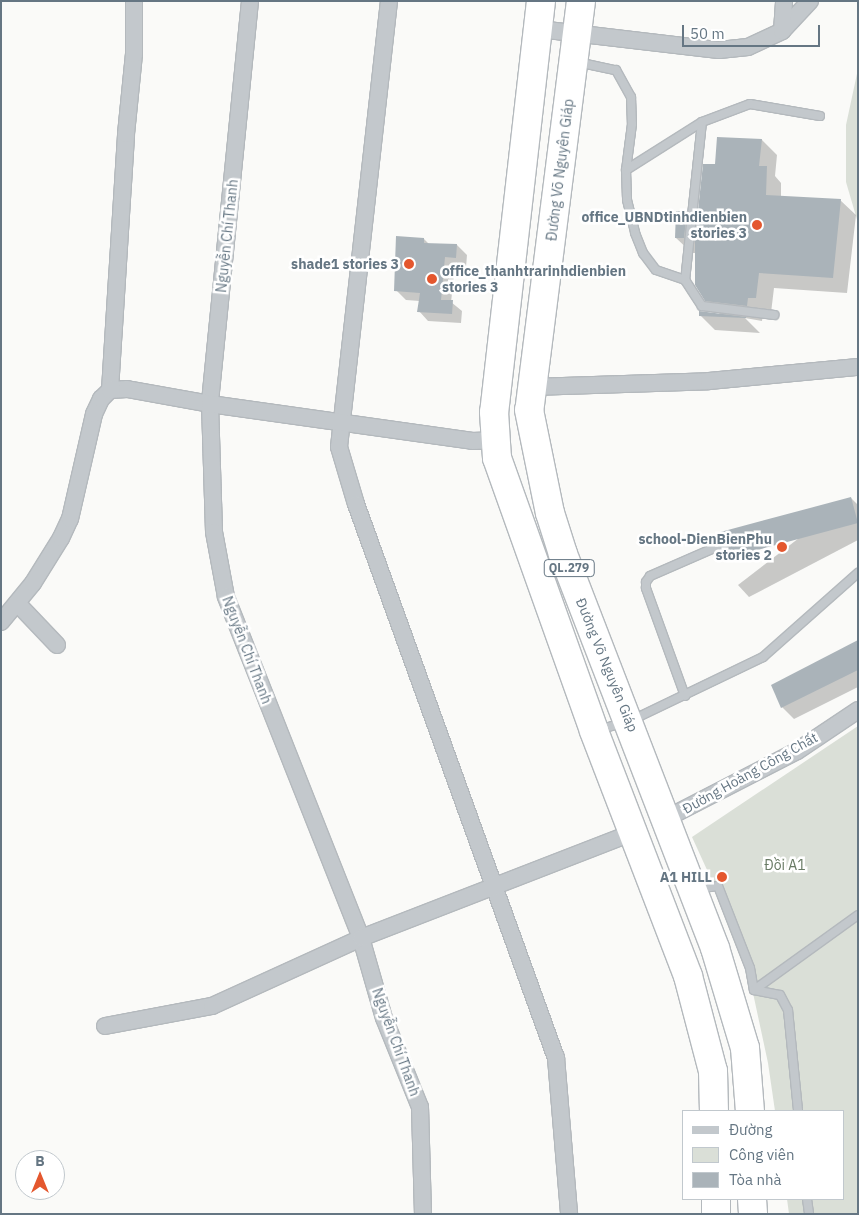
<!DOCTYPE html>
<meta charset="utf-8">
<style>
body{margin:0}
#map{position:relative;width:859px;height:1215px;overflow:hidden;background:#fafaf8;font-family:"IBM Plex Sans",sans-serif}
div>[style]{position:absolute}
.green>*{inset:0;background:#dadfd7}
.shadow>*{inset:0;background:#0003}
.building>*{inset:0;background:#aab3b9;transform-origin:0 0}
.roads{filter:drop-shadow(1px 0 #b4b9bd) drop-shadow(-1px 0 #b4b9bd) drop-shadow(0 1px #b4b9bd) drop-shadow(0 -1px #b4b9bd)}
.lane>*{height:8px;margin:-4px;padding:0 4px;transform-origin:4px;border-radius:4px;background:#c3c8cc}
.street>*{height:16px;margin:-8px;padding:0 8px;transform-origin:8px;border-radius:8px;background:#c3c8cc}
.highway>*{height:28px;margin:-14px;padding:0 14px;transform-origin:14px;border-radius:14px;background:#fff}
.dots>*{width:14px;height:14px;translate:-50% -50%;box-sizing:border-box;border:2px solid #fff;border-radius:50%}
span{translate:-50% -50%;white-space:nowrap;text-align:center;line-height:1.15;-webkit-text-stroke:5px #fff;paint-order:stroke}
.shield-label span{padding:1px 4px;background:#fff;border:1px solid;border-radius:4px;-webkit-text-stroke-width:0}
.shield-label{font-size:12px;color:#657683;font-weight:700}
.street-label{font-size:14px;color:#657683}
.poi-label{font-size:14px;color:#657683;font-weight:700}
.right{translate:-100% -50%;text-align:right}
.left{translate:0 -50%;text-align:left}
.park-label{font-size:14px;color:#687a64}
.frame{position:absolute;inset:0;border:2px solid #657683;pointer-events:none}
.legend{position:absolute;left:682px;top:1110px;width:162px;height:90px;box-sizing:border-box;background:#fff;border:1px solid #c1c8cd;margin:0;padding:6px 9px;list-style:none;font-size:15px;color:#657683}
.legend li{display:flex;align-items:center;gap:10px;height:25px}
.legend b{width:25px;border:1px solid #c1c8cd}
.north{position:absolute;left:15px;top:1150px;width:50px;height:50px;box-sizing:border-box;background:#fff;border:1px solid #c1c8cd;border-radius:50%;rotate:0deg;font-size:14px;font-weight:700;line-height:20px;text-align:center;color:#657683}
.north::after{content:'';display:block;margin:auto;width:18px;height:22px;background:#e4572e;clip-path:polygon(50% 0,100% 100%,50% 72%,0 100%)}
.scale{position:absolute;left:682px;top:25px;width:138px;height:22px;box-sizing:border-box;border:2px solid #657683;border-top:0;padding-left:6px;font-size:15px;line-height:18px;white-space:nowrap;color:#657683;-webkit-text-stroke:4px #fff;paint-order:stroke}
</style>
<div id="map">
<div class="green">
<i style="clip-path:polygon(858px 69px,858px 223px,846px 182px,846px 125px)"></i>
<i style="clip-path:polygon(858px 726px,858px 1214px,789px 1214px,787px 1199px,843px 1199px,843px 1111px,775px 1111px,768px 1063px,744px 951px,692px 837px)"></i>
</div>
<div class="shadow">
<i style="clip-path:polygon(718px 138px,762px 140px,777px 155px,775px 176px,781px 183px,781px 197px,840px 200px,856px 215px,847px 293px,774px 288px,771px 313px,763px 312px,762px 321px,745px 318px,760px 333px,715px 330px,700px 315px,721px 315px,706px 300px,696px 253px,692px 253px,676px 238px,686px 212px,698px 224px,716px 166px)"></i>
<i style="clip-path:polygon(424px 239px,429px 244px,457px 245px,467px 255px,466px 267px,455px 267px,451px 302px,462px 311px,461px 323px,428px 321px,419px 311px,420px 301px,406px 300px,396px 290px)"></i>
<i style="clip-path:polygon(851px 498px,858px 505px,858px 540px,749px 597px,738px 585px)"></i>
<i style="clip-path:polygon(858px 641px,858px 687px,794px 719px,782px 707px)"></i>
</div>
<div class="building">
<i style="clip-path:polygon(717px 137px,762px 139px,759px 166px,767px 166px,766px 195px,841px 199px,833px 278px,759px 273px,756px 298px,748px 298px,747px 306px,705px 301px,695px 285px,695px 238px,703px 164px,715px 164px)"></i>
<i style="clip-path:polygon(676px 211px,687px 211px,684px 238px,675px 238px)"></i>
<i style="clip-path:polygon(396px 236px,424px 238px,424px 243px,457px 244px,456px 258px,445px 257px,441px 300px,453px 300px,452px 314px,417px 312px,420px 293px,394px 291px)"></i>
<i style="clip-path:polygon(699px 311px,746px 317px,746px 318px,699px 316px)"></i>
<i style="left:851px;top:497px;width:27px;height:140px;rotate:75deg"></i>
<i style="clip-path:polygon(858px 640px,858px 670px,781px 708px,771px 685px)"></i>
</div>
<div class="roads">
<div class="lane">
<i style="left:577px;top:62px;width:40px;rotate:12deg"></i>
<i style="left:616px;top:70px;width:31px;rotate:61deg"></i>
<i style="left:631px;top:97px;width:27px;rotate:88deg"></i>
<i style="left:632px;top:124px;width:46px;rotate:97.4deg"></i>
<i style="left:626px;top:170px;width:30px;rotate:88deg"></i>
<i style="left:627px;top:200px;width:34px;rotate:76deg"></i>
<i style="left:635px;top:233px;width:22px;rotate:68deg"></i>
<i style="left:643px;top:253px;width:21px;rotate:53deg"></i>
<i style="left:656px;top:270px;width:31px;rotate:19deg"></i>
<i style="left:702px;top:122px;width:159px;rotate:96.1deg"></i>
<i style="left:685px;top:280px;width:31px;rotate:57deg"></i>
<i style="left:702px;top:306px;width:73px;rotate:7.1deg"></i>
<i style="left:626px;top:170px;width:90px;rotate:-32.3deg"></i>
<i style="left:702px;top:122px;width:51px;rotate:-20.6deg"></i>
<i style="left:750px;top:104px;width:71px;rotate:9.7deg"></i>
<i style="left:685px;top:696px;width:115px;rotate:-109.9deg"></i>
<i style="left:646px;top:588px;width:6px;rotate:-90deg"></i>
<i style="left:646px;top:582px;width:7px;rotate:-56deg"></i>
<i style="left:650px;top:576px;width:85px;rotate:-23.6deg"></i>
<i style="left:598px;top:730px;width:33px;rotate:-16deg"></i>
<i style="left:630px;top:721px;width:148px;rotate:-25.7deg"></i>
<i style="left:763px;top:657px;width:127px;rotate:-41.5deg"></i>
<i style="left:698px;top:889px;width:20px;rotate:-9deg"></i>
<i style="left:718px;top:886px;width:88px;rotate:68.7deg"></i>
<i style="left:750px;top:968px;width:22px;rotate:80deg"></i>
<i style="left:754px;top:990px;width:26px;rotate:11deg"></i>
<i style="left:780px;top:995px;width:17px;rotate:62deg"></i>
<i style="left:788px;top:1010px;width:101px;rotate:84.3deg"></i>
<i style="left:754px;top:990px;width:128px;rotate:-35.8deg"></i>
<i style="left:807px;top:1199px;width:15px;rotate:82deg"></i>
</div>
<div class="street">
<i style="left:250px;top:1px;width:405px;rotate:95.7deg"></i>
<i style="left:210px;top:404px;width:128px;rotate:88.2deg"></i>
<i style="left:214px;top:532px;width:66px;rotate:79.5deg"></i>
<i style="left:226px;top:597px;width:367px;rotate:68.4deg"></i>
<i style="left:361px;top:938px;width:83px;rotate:74deg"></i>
<i style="left:384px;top:1018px;width:96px;rotate:68deg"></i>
<i style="left:420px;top:1107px;width:107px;rotate:88.4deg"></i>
<i style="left:389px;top:1px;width:449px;rotate:96.4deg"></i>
<i style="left:339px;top:447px;width:59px;rotate:73.4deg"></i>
<i style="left:356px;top:504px;width:589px;rotate:70.15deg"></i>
<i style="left:556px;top:1058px;width:157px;rotate:85.2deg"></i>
<i style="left:539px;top:29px;width:181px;rotate:6.7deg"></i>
<i style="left:719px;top:50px;width:29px;rotate:-6deg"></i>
<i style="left:748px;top:47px;width:38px;rotate:-25deg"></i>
<i style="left:782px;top:31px;width:41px;rotate:-47deg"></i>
<i style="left:782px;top:31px;width:30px;rotate:-86deg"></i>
<i style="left:532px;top:387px;width:177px;rotate:-1.9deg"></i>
<i style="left:709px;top:381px;width:150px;rotate:-5.4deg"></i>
<i style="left:110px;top:390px;width:256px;rotate:-86.4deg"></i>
<i style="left:126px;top:134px;width:80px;rotate:-84.3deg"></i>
<i style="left:134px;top:54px;width:53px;rotate:-90deg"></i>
<i style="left:17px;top:603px;width:58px;rotate:46.4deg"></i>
<i style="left:1px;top:622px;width:50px;rotate:-50.6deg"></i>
<i style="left:33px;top:583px;width:53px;rotate:-58.1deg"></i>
<i style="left:61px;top:538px;width:21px;rotate:-65deg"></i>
<i style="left:70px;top:519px;width:108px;rotate:-77.1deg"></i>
<i style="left:94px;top:414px;width:17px;rotate:-65deg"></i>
<i style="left:101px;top:399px;width:13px;rotate:-45deg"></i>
<i style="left:110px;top:390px;width:17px;rotate:-3deg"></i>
<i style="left:127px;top:389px;width:84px;rotate:10.2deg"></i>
<i style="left:210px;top:404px;width:265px;rotate:8deg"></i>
<i style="left:472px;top:441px;width:24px;rotate:-2deg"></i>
<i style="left:667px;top:818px;width:146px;rotate:-27.3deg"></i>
<i style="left:797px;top:751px;width:73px;rotate:-33.9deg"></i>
<i style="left:105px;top:1026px;width:109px;rotate:-10.6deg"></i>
<i style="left:212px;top:1006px;width:164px;rotate:-24.5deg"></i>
<i style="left:361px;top:938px;width:293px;rotate:-21.2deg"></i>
</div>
<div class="highway">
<i style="left:541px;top:1px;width:414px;rotate:96.5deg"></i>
<i style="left:494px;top:412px;width:46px;rotate:86.3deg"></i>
<i style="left:497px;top:458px;width:290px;rotate:70.4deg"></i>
<i style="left:594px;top:731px;width:262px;rotate:69deg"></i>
<i style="left:688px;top:976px;width:98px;rotate:75.3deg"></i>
<i style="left:713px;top:1071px;width:40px;rotate:88.6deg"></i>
<i style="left:581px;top:1px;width:412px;rotate:97.2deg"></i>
<i style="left:529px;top:410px;width:105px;rotate:78.5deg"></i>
<i style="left:550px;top:513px;width:43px;rotate:72.4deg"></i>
<i style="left:563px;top:554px;width:422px;rotate:68.9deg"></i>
<i style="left:715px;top:948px;width:104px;rotate:73.3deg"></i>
<i style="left:745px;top:1048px;width:63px;rotate:85.5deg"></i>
<i style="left:716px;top:1199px;width:15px;rotate:90deg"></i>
<i style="left:752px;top:1199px;width:15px;rotate:86deg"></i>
</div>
</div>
<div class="dots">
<i style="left:757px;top:225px;background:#e4572e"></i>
<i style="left:409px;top:264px;background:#e4572e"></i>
<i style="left:432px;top:279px;background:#e4572e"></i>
<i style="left:782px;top:547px;background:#e4572e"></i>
<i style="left:722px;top:877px;background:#e4572e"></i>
</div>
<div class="shield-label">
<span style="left:569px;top:568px">QL.279</span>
</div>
<div class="street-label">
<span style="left:560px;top:170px;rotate:-83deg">Đường Võ Nguyên Giáp</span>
<span style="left:227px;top:236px;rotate:-84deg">Nguyễn Chí Thanh</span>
<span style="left:247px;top:650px;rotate:69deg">Nguyễn Chí Thanh</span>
<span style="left:607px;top:665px;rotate:68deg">Đường Võ Nguyên Giáp</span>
<span style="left:750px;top:773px;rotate:-29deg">Đường Hoàng Công Chất</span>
<span style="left:396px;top:1042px;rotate:70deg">Nguyễn Chí Thanh</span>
</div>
<div class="poi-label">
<span class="right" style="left:747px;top:225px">office_UBNDtinhdienbien<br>stories 3</span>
<span class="right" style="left:399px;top:264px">shade1 stories 3</span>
<span class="left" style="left:442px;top:279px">office_thanhtrarinhdienbien<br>stories 3</span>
<span class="right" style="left:772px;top:547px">school-DienBienPhu<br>stories 2</span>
<span class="right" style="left:712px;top:877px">A1 HILL</span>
</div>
<div class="park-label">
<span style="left:785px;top:865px">Đồi A1</span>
</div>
<div class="frame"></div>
<ul class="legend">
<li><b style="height:6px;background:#c3c8cc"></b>Đường</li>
<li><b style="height:14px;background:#dadfd7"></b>Công viên</li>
<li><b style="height:14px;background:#aab3b9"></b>Tòa nhà</li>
</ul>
<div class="north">B</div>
<div class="scale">50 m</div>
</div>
